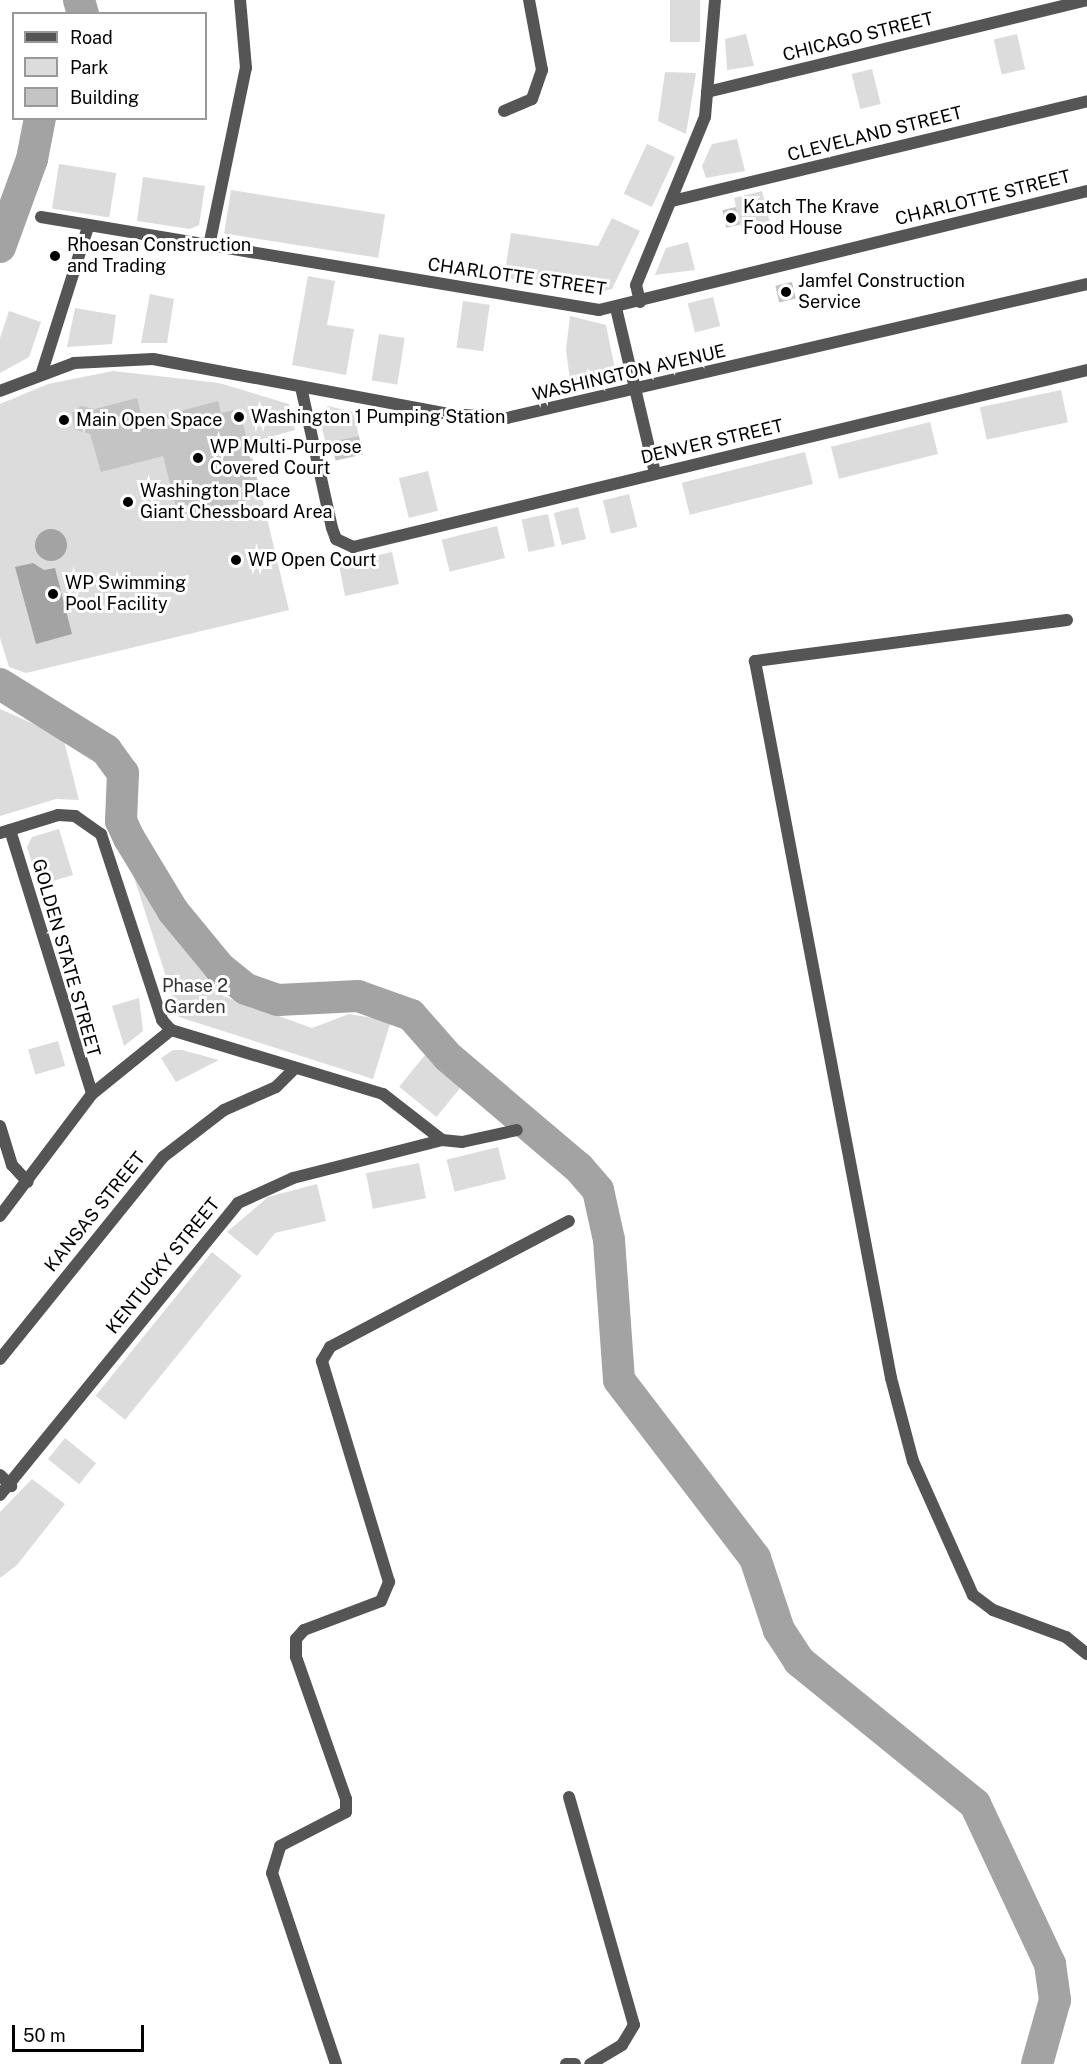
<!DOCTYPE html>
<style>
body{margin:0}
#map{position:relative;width:1087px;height:2064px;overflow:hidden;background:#fff;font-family:"Public Sans",sans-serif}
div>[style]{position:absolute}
.green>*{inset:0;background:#dcdcdc;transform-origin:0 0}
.water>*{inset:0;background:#a3a3a3}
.round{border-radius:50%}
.river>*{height:32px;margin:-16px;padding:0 16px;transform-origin:16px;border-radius:16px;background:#a3a3a3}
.building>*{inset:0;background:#c4c4c4;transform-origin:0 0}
.street>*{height:12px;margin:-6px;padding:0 6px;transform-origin:6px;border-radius:6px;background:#555}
.dots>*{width:16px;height:16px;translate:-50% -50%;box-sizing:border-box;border:3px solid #fff;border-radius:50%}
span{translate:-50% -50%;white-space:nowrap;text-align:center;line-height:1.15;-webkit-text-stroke:6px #fff;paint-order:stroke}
.street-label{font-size:18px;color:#000}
.poi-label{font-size:18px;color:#000}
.left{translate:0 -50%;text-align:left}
.park-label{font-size:18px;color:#333}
.legend{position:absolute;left:12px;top:12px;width:195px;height:108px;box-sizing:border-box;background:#fff;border:2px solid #999;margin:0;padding:8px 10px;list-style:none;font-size:18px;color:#000}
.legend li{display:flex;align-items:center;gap:12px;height:30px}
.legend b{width:30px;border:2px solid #999}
.scale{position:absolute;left:12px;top:2025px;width:132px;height:27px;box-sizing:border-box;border:3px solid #000;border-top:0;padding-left:8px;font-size:18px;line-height:21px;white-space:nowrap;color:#000;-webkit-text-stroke:4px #fff;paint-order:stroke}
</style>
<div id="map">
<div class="green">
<i style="left:670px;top:0;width:30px;height:42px"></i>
<i style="clip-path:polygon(746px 34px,754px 66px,727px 70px,725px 39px)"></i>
<i style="left:1017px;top:34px;width:36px;height:24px;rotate:77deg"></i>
<i style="left:872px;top:69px;width:36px;height:21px;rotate:76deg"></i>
<i style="clip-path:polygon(665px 72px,696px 73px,686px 134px,658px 121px)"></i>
<i style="clip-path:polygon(737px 139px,745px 171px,706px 178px,702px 166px,712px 144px)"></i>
<i style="left:647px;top:144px;width:31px;height:55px;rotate:25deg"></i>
<i style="left:59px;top:164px;width:58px;height:45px;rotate:9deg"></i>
<i style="clip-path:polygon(143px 177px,205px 186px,199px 225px,190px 229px,137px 221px)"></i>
<i style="left:231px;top:190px;width:156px;height:44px;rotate:9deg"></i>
<i style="left:762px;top:191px;width:33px;height:29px;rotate:76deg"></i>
<i style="clip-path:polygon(612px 218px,640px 231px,612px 289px,599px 292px,504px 278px,511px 233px,598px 246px)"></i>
<i style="clip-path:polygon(688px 242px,695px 270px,655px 275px,666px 248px)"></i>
<i style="clip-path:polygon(308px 276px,335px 281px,327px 325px,354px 329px,346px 375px,292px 365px)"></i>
<i style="clip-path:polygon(150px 294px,174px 299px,167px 343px,141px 343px)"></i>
<i style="left:713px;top:297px;width:30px;height:26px;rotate:76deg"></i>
<i style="left:463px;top:301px;width:27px;height:47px;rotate:8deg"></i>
<i style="clip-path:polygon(75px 308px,116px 315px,112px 344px,67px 347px)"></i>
<i style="clip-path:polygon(9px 311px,41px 322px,29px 357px,0 373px,0 338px)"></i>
<i style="clip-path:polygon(570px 316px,606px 325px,616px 374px,610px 381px,571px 388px,566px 350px)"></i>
<i style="left:379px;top:334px;width:26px;height:47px;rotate:9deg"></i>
<i style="clip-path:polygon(113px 371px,219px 383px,289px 404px,295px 430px,249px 443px,289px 610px,26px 673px,9px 667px,0 638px,0 404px,48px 384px)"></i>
<i style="left:1061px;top:390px;width:33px;height:83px;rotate:78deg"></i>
<i style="clip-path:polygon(328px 406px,353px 412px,359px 436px,326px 444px,319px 416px)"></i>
<i style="left:930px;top:422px;width:33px;height:102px;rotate:76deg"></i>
<i style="left:805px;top:452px;width:33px;height:127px;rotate:76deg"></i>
<i style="left:428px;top:471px;width:41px;height:30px;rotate:76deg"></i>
<i style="left:629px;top:494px;width:34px;height:27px;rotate:76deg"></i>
<i style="left:578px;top:507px;width:33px;height:25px;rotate:76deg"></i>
<i style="left:548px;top:514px;width:33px;height:27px;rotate:78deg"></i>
<i style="left:497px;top:526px;width:33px;height:57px;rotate:76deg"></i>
<i style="clip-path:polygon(392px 552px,399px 584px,345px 596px,337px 555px,365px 558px)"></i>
<i style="clip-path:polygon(0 709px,63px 737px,79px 800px,56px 799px,0 816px)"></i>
<i style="clip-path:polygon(59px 829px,73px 875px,39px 885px,27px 847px,32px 837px)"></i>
<i style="clip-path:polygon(120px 834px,170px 929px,223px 996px,312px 1028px,349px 1014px,391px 1021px,373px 1079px,179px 1017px)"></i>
<i style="clip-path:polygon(139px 998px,143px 1031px,124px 1046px,112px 1006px)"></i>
<i style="left:58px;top:1041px;width:26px;height:31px;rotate:74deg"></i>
<i style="clip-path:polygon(173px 1050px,182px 1050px,219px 1060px,176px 1082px,161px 1058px)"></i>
<i style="left:425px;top:1055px;width:48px;height:41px;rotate:39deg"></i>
<i style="left:498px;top:1147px;width:33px;height:53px;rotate:76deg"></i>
<i style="left:419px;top:1163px;width:36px;height:54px;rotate:79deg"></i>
<i style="clip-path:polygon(317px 1184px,326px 1221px,275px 1233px,257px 1256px,227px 1232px,268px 1197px)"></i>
<i style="left:212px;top:1252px;width:38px;height:185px;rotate:39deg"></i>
<i style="left:65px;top:1438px;width:40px;height:27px;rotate:39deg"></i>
<i style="clip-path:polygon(32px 1479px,65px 1504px,17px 1565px,0 1578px,0 1512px)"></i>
</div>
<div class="water">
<i class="round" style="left:35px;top:529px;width:32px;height:32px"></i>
<i style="clip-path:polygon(33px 563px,44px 570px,55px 568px,72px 634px,36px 644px,15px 567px)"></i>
</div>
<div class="river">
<i style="left:79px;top:0;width:15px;rotate:74deg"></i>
<i style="left:0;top:247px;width:94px;rotate:-70deg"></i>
<i style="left:32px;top:159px;width:42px;rotate:-79deg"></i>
<i style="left:0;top:684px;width:125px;rotate:31.9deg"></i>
<i style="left:106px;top:750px;width:29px;rotate:54deg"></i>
<i style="left:123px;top:773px;width:48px;rotate:92.4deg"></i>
<i style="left:121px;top:821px;width:19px;rotate:65deg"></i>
<i style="left:129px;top:838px;width:85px;rotate:58.9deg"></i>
<i style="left:173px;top:911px;width:74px;rotate:50.5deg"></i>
<i style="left:220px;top:968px;width:33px;rotate:39deg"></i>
<i style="left:246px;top:989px;width:34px;rotate:19deg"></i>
<i style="left:278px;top:1000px;width:80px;rotate:-2.9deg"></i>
<i style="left:358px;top:996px;width:56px;rotate:19.7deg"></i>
<i style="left:411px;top:1015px;width:56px;rotate:48.6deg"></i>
<i style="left:448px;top:1057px;width:172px;rotate:40.3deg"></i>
<i style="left:579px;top:1168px;width:29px;rotate:49deg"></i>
<i style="left:598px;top:1190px;width:51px;rotate:77.6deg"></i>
<i style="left:609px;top:1240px;width:140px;rotate:85.9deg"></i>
<i style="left:619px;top:1380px;width:224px;rotate:52.6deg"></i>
<i style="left:755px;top:1558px;width:76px;rotate:71.6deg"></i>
<i style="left:779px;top:1630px;width:37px;rotate:57deg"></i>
<i style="left:799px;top:1661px;width:227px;rotate:39.1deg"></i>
<i style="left:975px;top:1804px;width:177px;rotate:64.9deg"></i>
<i style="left:1050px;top:1964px;width:36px;rotate:82deg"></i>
<i style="left:1055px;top:2000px;width:66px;rotate:105.7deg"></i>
</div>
<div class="building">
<i style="left:736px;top:207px;width:18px;height:14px;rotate:77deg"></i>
<i style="left:792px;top:282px;width:17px;height:17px;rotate:77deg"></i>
<i style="clip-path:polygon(137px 398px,143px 421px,218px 401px,221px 413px,239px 409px,258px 484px,241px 488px,245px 501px,179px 518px,163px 456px,101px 472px,90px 434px,74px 429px,72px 413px,81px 406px,95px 409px)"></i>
<i style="left:359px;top:436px;width:19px;height:28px;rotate:78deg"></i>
</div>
<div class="street">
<i style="left:707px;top:92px;width:391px;rotate:-13.6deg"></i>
<i style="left:504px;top:111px;width:30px;rotate:-23deg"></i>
<i style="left:532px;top:99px;width:31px;rotate:-71deg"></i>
<i style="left:542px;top:70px;width:71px;rotate:-100.5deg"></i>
<i style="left:672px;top:201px;width:427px;rotate:-13.5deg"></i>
<i style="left:41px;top:217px;width:566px;rotate:9.46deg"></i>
<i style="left:599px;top:310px;width:502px;rotate:-13.7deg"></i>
<i style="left:209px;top:246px;width:182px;rotate:-78.3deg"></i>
<i style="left:246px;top:68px;width:68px;rotate:-95deg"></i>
<i style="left:640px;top:302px;width:17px;rotate:-103deg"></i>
<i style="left:636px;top:285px;width:182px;rotate:-67.7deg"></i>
<i style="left:705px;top:117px;width:117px;rotate:-85.1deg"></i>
<i style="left:616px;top:308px;width:170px;rotate:76.7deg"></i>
<i style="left:42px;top:372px;width:152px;rotate:-72.4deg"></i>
<i style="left:301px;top:387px;width:144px;rotate:77.6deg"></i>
<i style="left:332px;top:528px;width:12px;rotate:70deg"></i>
<i style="left:336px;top:539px;width:19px;rotate:25deg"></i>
<i style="left:353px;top:547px;width:755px;rotate:-13.56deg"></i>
<i style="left:0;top:391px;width:79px;rotate:-20.7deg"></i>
<i style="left:74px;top:363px;width:79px;rotate:-2.9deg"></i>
<i style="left:153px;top:359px;width:302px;rotate:10.5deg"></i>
<i style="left:450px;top:414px;width:57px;rotate:4deg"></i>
<i style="left:507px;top:418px;width:595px;rotate:-13.01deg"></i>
<i style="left:1067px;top:620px;width:315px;rotate:172.5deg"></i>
<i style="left:755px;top:661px;width:730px;rotate:79.26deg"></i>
<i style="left:891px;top:1378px;width:86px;rotate:75.2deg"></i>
<i style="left:913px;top:1461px;width:147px;rotate:65.9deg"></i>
<i style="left:973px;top:1595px;width:25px;rotate:37deg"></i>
<i style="left:993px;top:1610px;width:78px;rotate:20.3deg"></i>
<i style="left:1066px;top:1637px;width:27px;rotate:39deg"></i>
<i style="left:10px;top:830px;width:276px;rotate:72.7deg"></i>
<i style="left:0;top:833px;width:61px;rotate:-17.2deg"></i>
<i style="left:58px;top:815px;width:17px;rotate:3deg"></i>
<i style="left:75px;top:816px;width:32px;rotate:35deg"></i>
<i style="left:101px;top:834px;width:196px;rotate:71.8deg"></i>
<i style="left:162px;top:1020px;width:13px;rotate:48deg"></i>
<i style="left:171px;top:1030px;width:221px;rotate:16.8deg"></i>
<i style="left:383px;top:1094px;width:75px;rotate:37.9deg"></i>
<i style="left:0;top:1126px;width:41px;rotate:72.9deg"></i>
<i style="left:12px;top:1165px;width:23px;rotate:47deg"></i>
<i style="left:0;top:1216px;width:153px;rotate:-53deg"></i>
<i style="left:92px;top:1094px;width:102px;rotate:-39deg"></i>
<i style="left:0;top:1359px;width:260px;rotate:-51.1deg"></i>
<i style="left:163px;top:1157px;width:77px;rotate:-37.6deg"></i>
<i style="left:224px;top:1110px;width:57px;rotate:-23.9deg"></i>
<i style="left:276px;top:1087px;width:27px;rotate:-45deg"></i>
<i style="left:0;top:1475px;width:16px;rotate:45deg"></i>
<i style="left:0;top:1495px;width:377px;rotate:-50.8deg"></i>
<i style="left:238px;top:1203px;width:60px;rotate:-24.4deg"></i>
<i style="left:293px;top:1178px;width:154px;rotate:-14.3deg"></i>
<i style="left:442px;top:1140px;width:20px;rotate:6deg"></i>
<i style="left:462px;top:1142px;width:56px;rotate:-12.3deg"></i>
<i style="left:569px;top:1797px;width:237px;rotate:74.1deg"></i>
<i style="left:634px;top:2025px;width:23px;rotate:121deg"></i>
<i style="left:622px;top:2045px;width:37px;rotate:149deg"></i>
<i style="left:336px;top:2064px;width:201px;rotate:-108.5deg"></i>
<i style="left:272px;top:1873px;width:28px;rotate:-73deg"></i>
<i style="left:280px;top:1846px;width:74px;rotate:-27.3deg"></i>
<i style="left:346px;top:1812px;width:13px;rotate:-90deg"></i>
<i style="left:346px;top:1799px;width:151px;rotate:-109.4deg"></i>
<i style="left:296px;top:1657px;width:18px;rotate:-90deg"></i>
<i style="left:296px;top:1639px;width:12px;rotate:-48deg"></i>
<i style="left:304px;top:1630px;width:82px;rotate:-20.6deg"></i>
<i style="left:381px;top:1601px;width:21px;rotate:-67deg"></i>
<i style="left:389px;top:1582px;width:231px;rotate:-106.9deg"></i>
<i style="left:322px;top:1361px;width:16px;rotate:-60deg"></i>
<i style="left:330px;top:1347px;width:270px;rotate:-27.8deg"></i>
<i style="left:566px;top:2064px;width:9px"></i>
</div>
<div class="dots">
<i style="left:731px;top:218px;background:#000"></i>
<i style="left:55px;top:256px;background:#000"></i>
<i style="left:786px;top:292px;background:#000"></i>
<i style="left:239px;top:417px;background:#000"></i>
<i style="left:64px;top:420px;background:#000"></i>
<i style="left:198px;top:458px;background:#000"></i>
<i style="left:128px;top:502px;background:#000"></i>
<i style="left:236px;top:560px;background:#000"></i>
<i style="left:53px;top:594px;background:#000"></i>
</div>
<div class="street-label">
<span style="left:858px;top:37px;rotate:-14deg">CHICAGO STREET</span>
<span style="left:875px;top:134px;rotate:-14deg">CLEVELAND STREET</span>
<span style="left:983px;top:198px;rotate:-14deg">CHARLOTTE STREET</span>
<span style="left:517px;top:277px;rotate:8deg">CHARLOTTE STREET</span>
<span style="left:629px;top:373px;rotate:-13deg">WASHINGTON AVENUE</span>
<span style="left:712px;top:442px;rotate:-13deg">DENVER STREET</span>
<span style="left:66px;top:958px;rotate:74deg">GOLDEN STATE STREET</span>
<span style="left:95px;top:1212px;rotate:-51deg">KANSAS STREET</span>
<span style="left:163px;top:1266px;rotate:-51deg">KENTUCKY STREET</span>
</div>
<div class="poi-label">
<span class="left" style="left:743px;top:218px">Katch The Krave<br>Food House</span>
<span class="left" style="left:67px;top:256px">Rhoesan Construction<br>and Trading</span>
<span class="left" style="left:798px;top:292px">Jamfel Construction<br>Service</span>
<span class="left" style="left:251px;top:417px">Washington 1 Pumping Station</span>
<span class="left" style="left:76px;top:420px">Main Open Space</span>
<span class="left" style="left:210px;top:458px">WP Multi-Purpose<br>Covered Court</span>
<span class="left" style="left:140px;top:502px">Washington Place<br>Giant Chessboard Area</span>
<span class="left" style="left:248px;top:560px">WP Open Court</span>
<span class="left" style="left:65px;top:594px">WP Swimming<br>Pool Facility</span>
</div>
<div class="park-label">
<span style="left:195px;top:997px">Phase 2<br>Garden</span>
</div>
<ul class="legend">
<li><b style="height:8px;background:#555"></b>Road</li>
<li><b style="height:16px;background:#dcdcdc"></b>Park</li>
<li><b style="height:16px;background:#c4c4c4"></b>Building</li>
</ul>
<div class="scale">50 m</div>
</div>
